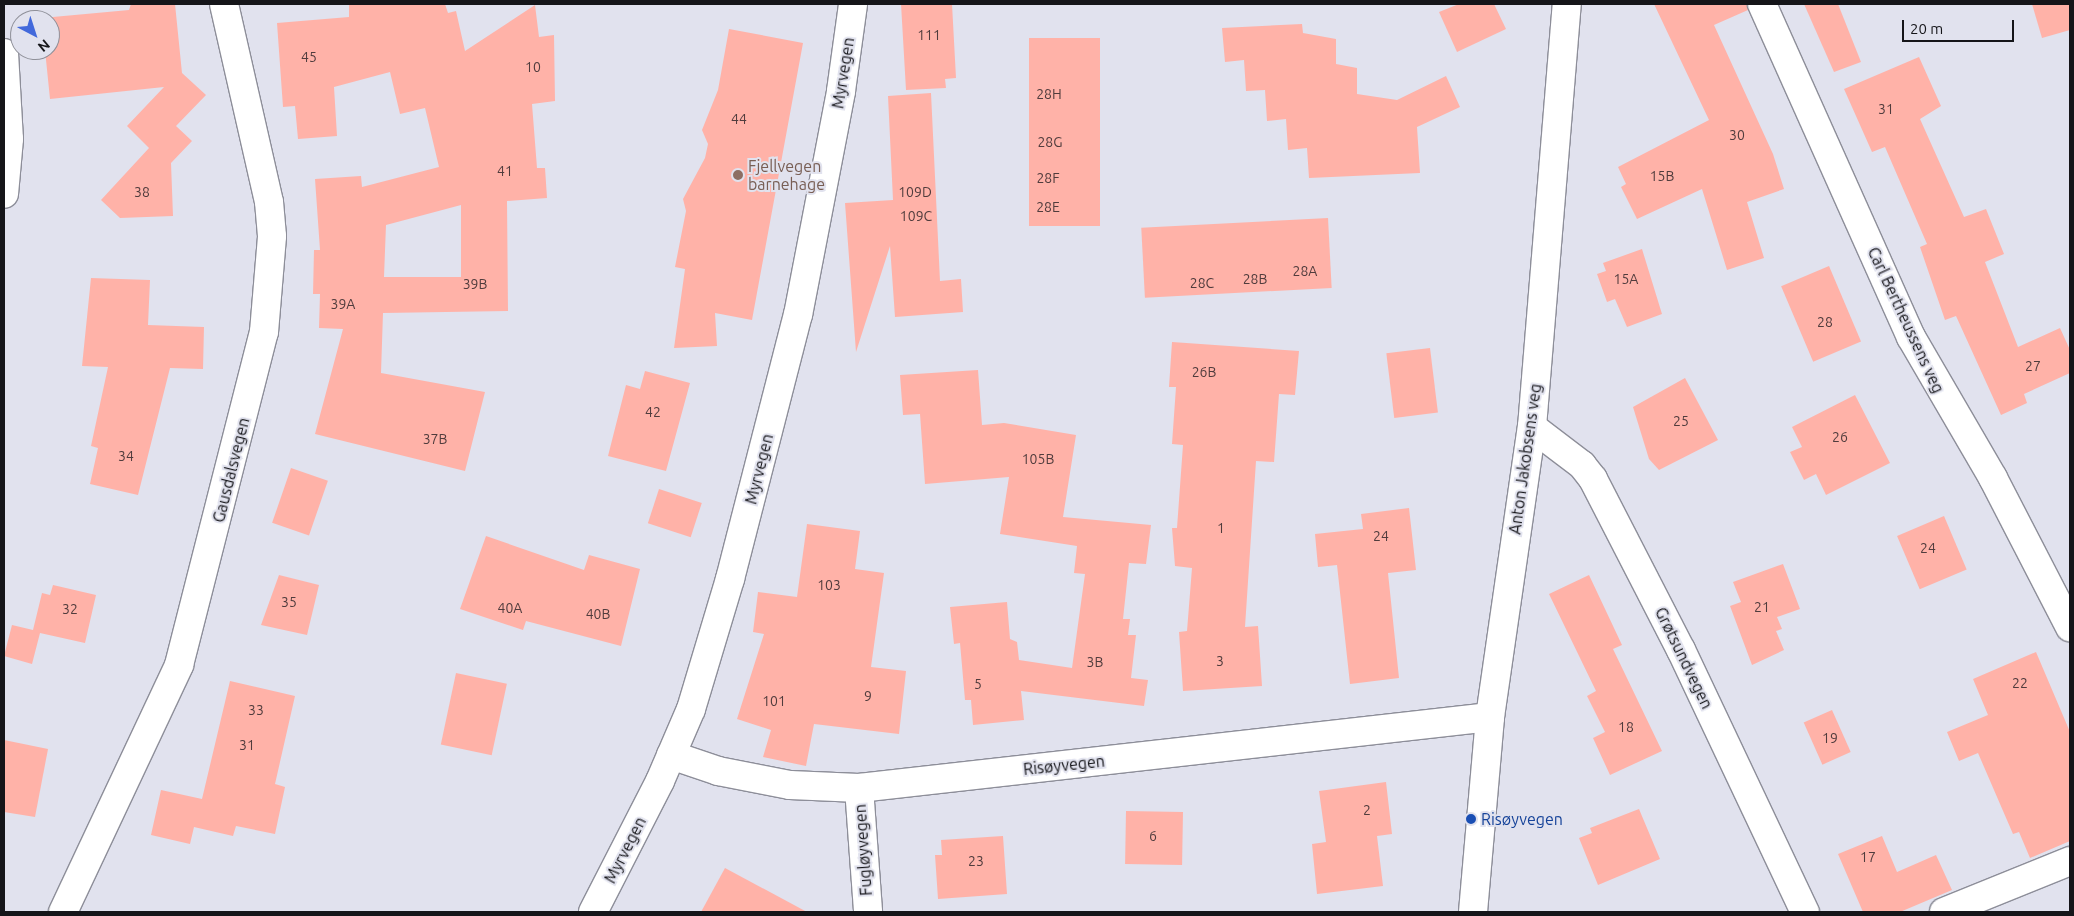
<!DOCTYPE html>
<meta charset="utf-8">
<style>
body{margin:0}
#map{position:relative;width:2074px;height:916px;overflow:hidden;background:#e1e2ee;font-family:Ubuntu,sans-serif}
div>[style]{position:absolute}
.building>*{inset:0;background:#ffb2a8;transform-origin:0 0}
.roads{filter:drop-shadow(1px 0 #8d8e99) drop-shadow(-1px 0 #8d8e99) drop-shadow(0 1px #8d8e99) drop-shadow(0 -1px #8d8e99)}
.minor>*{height:28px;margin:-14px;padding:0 14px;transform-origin:14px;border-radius:14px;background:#fff}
.dots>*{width:14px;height:14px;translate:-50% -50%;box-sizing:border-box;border:2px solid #e1e2ee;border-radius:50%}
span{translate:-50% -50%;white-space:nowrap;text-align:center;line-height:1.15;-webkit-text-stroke:4px #e1e2ee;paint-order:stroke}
.number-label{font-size:14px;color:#503c3d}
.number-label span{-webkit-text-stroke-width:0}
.street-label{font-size:16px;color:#151519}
.education-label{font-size:16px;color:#785e54}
.left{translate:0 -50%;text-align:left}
.transit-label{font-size:16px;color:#164399}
.frame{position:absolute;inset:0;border:5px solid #151519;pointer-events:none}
.north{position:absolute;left:10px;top:10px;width:50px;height:50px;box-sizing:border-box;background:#e1e2ee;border:1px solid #8f9099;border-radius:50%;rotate:140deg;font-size:14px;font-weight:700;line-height:20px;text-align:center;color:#151519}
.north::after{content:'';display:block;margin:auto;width:18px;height:22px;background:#4269db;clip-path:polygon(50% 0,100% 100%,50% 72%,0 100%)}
.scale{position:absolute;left:1902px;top:20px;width:112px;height:22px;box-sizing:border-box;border:2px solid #151519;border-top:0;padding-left:6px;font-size:15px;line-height:18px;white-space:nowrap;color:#151519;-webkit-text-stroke:4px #e1e2ee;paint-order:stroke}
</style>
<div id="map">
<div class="building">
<i style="clip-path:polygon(131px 4px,175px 4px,182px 73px,206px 95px,176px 126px,192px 141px,171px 163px,173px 216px,120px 218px,101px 200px,149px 148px,127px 126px,164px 87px,50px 99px,45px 50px,50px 50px,50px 20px,42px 18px,129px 10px)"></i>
<i style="clip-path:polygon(evenodd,349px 4px,445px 4px,448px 13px,456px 11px,465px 51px,535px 5px,539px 37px,554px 35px,555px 101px,532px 104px,537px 168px,545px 168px,547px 198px,507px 201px,508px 311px,383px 313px,381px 373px,485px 392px,465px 471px,315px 434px,343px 329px,319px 328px,320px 294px,313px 294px,314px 250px,320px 250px,315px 179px,361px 176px,362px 187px,439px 167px,425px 108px,400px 114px,390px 72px,334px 87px,337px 136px,298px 139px,295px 106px,283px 107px,277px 23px,349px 17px,349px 4px,461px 205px,461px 277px,384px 277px,386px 225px,461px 205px)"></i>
<i style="clip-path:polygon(901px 4px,952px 4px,956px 78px,945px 79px,946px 88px,906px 90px)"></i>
<i style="clip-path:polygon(1459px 4px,1494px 4px,1506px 29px,1457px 52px,1439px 12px)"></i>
<i style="clip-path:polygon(1654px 4px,1747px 4px,1748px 10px,1714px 25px,1773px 154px,1784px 189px,1747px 202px,1764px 258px,1727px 270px,1702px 189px,1637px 219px,1621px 187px,1626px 184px,1618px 167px,1709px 120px)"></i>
<i style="clip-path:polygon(1804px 4px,1838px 4px,1861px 62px,1834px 72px)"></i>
<i style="clip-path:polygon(2032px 4px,2070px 4px,2070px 30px,2042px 38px)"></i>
<i style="clip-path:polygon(1302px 24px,1303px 33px,1336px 39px,1336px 64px,1357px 68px,1357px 94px,1397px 100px,1446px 76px,1460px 107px,1417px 127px,1420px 173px,1309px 178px,1307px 148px,1288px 150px,1286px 119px,1267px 121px,1265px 90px,1246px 91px,1244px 60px,1225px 62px,1222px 28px)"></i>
<i style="clip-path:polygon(729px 29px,803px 43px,752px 320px,715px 313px,717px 346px,674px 348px,685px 269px,675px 267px,686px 211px,683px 199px,705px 158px,708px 144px,702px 130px,718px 90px)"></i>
<i style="left:1029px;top:38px;width:71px;height:188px"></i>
<i style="clip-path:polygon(1919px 57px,1941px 106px,1920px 119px,1964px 217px,1986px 209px,2004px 254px,1985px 262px,2018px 347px,2060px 328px,2070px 350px,2070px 373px,2024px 394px,2027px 403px,2001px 415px,1956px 316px,1945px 320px,1920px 247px,1927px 244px,1885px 147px,1872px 152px,1844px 89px)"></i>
<i style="clip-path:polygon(931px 93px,940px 281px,961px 279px,963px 312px,895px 317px,890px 246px,856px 352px,845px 203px,893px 200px,888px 96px)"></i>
<i style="left:1328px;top:218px;width:70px;height:187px;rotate:87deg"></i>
<i style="clip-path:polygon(1642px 249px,1662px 314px,1627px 327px,1615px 299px,1607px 302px,1597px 274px,1606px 271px,1603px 263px)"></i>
<i style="left:1829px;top:266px;width:82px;height:52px;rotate:67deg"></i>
<i style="clip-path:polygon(91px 278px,150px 280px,148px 325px,204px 327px,203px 369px,170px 368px,138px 495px,90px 484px,98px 448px,91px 446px,108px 367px,82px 366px)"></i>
<i style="clip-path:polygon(1172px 342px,1299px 351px,1295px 395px,1279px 394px,1274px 462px,1256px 461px,1245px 627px,1258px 626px,1262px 686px,1183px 691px,1179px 632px,1187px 631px,1192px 568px,1175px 566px,1172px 528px,1177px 528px,1183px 445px,1172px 444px,1176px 387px,1169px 387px)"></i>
<i style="left:1430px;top:348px;width:65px;height:44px;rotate:83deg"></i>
<i style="clip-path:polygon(978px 370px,982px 425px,1004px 423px,1076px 435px,1063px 517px,1151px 525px,1146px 564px,1129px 563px,1123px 619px,1130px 619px,1128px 635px,1136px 635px,1131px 678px,1148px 680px,1144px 706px,1021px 691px,1024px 720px,973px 725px,971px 700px,965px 700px,960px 643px,954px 644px,950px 607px,1007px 602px,1010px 639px,1017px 642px,1019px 660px,1072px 668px,1085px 574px,1074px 573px,1077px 546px,1000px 534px,1009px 477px,925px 484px,920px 414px,903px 415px,900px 375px)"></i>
<i style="clip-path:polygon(645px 371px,690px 383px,666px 471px,608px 456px,626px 385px,640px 389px)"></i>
<i style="clip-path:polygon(1685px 378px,1718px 440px,1659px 470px,1649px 459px,1633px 407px)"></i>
<i style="clip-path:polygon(1855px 395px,1890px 463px,1826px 495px,1816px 474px,1804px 480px,1790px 452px,1802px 447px,1792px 427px)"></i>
<i style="left:291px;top:468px;width:39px;height:58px;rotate:19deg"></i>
<i style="left:659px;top:489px;width:45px;height:36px;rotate:18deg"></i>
<i style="clip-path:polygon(1409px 508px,1416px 570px,1388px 573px,1399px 678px,1350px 684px,1337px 565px,1318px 567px,1315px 534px,1363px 529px,1361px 514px)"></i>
<i style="left:1944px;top:516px;width:58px;height:51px;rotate:67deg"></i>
<i style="clip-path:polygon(807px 524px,860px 531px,855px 569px,884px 573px,871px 667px,906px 671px,899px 734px,814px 724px,806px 766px,763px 757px,771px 730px,737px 719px,764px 634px,753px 632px,758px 592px,797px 597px)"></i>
<i style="clip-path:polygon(486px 536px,584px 570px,589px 555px,640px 569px,621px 646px,526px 621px,523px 630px,460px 609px)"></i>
<i style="clip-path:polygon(1783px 564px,1800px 609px,1777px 617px,1782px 629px,1776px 631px,1784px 650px,1752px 665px,1730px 606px,1741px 602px,1733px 582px)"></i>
<i style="clip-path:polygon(279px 575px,319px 585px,307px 635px,261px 625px)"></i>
<i style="clip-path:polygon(1589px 575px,1622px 645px,1613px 649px,1662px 751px,1610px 775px,1593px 738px,1605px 732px,1587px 696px,1596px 691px,1549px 594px)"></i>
<i style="clip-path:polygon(53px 585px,96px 595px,85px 643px,40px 633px,32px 664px,4px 656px,12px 625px,33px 630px,42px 593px,50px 595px)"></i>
<i style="clip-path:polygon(2036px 652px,2070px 732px,2070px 841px,2030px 858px,2019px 832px,2013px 834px,1978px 753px,1959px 761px,1947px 732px,1988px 715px,1973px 679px)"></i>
<i style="left:456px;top:673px;width:52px;height:73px;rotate:12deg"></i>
<i style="clip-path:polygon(230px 681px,295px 696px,275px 784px,285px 787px,275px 834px,236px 826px,233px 836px,194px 827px,190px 844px,151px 835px,161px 790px,202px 799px)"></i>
<i style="left:1832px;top:710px;width:46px;height:31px;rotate:66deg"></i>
<i style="clip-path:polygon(4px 740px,48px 749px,35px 817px,4px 812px)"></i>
<i style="clip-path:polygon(1386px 782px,1392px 834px,1377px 836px,1383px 886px,1317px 894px,1312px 844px,1326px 842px,1319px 791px)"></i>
<i style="clip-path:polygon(1639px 809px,1660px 859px,1598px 885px,1579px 838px,1592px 833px,1590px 828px)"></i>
<i style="left:1183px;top:812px;width:53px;height:57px;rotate:91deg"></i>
<i style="clip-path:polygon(1003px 836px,1007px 894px,938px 899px,935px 855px,942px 855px,941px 840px)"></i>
<i style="clip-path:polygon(1882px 836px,1897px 872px,1936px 855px,1952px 890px,1900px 912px,1863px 912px,1838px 854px)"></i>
<i style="clip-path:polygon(725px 868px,807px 912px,701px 912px)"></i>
</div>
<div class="roads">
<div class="minor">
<i style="left:1762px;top:4px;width:365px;rotate:65.9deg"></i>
<i style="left:1911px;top:337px;width:163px;rotate:59.8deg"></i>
<i style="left:1993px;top:478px;width:168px;rotate:62.7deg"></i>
<i style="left:4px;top:53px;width:86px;rotate:86.7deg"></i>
<i style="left:9px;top:139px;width:55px;rotate:95.2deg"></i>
<i style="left:1532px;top:427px;width:63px;rotate:37.2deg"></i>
<i style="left:1582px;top:465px;width:18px;rotate:52deg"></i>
<i style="left:1593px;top:479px;width:192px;rotate:62.8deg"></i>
<i style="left:1681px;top:650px;width:290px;rotate:64.7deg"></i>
<i style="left:671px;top:755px;width:50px;rotate:18.8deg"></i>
<i style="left:718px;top:771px;width:73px;rotate:11deg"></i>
<i style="left:790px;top:785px;width:69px;rotate:2.5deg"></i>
<i style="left:859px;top:788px;width:635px;rotate:-6.42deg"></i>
<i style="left:859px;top:788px;width:124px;rotate:85.8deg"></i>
<i style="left:63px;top:912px;width:273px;rotate:-64.8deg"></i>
<i style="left:179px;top:665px;width:344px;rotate:-75.7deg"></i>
<i style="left:264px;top:332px;width:96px;rotate:-85.2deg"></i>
<i style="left:272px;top:236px;width:34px;rotate:-95deg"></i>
<i style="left:269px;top:202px;width:203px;rotate:-102.8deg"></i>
<i style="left:593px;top:912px;width:147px;rotate:-62.9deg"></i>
<i style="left:660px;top:781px;width:78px;rotate:-66.7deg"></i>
<i style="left:691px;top:709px;width:136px;rotate:-73.3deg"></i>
<i style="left:730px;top:579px;width:273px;rotate:-75.6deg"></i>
<i style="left:798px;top:315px;width:228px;rotate:-79.1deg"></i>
<i style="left:841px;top:91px;width:88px;rotate:-82.1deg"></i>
<i style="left:1473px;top:912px;width:196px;rotate:-85deg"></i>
<i style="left:1490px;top:717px;width:293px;rotate:-81.8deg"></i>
<i style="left:1532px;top:427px;width:424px;rotate:-85.3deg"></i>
<i style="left:1944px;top:912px;width:136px;rotate:-22deg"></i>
</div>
</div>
<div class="dots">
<i style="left:738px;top:175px;background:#8d6e63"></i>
<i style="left:1471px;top:819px;background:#1a4fb4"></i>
</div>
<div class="number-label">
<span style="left:929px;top:35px">111</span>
<span style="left:309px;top:57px">45</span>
<span style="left:533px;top:67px">10</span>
<span style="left:1049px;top:94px">28H</span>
<span style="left:1886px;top:109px">31</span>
<span style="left:739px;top:119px">44</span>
<span style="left:1737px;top:135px">30</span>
<span style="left:1050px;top:142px">28G</span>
<span style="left:505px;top:171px">41</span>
<span style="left:1662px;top:176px">15B</span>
<span style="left:1048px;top:178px">28F</span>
<span style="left:142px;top:192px">38</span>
<span style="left:915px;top:192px">109D</span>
<span style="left:1048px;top:207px">28E</span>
<span style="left:916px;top:216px">109C</span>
<span style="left:1305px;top:271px">28A</span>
<span style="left:1255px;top:279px">28B</span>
<span style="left:1626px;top:279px">15A</span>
<span style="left:1202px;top:283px">28C</span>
<span style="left:475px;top:284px">39B</span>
<span style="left:343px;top:304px">39A</span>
<span style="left:1825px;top:322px">28</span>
<span style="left:2033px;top:366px">27</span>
<span style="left:1204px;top:372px">26B</span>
<span style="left:653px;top:412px">42</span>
<span style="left:1681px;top:421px">25</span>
<span style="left:1840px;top:437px">26</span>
<span style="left:435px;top:439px">37B</span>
<span style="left:126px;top:456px">34</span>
<span style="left:1038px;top:459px">105B</span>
<span style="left:1221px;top:528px">1</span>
<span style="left:1381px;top:536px">24</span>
<span style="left:1928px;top:548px">24</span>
<span style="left:829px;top:585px">103</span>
<span style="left:289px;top:602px">35</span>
<span style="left:1762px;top:607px">21</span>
<span style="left:510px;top:608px">40A</span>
<span style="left:70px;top:609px">32</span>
<span style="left:598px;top:614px">40B</span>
<span style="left:1220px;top:661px">3</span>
<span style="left:1095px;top:662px">3B</span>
<span style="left:2020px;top:683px">22</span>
<span style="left:978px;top:684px">5</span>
<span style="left:868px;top:696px">9</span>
<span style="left:774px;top:701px">101</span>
<span style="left:256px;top:710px">33</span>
<span style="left:1626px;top:727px">18</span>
<span style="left:1830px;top:738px">19</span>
<span style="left:247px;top:745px">31</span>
<span style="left:1367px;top:810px">2</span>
<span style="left:1153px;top:836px">6</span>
<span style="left:1868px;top:857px">17</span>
<span style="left:976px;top:861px">23</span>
</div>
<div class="street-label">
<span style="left:843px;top:73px;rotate:-81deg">Myrvegen</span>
<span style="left:1906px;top:320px;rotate:65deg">Carl Bertheussens veg</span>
<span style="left:1525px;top:459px;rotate:-82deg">Anton Jakobsens veg</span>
<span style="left:759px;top:469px;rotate:-76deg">Myrvegen</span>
<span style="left:231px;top:470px;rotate:-76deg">Gausdalsvegen</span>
<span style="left:1684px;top:658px;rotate:64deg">Grøtsundvegen</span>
<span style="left:1064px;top:765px;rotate:-6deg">Risøyvegen</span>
<span style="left:625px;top:850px;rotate:-63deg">Myrvegen</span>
<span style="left:863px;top:850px;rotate:-94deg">Fugløyvegen</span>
</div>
<div class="education-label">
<span class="left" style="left:748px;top:175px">Fjellvegen<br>barnehage</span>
</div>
<div class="transit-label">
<span class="left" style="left:1481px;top:819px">Risøyvegen</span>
</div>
<div class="frame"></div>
<div class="north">N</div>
<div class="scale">20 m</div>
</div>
